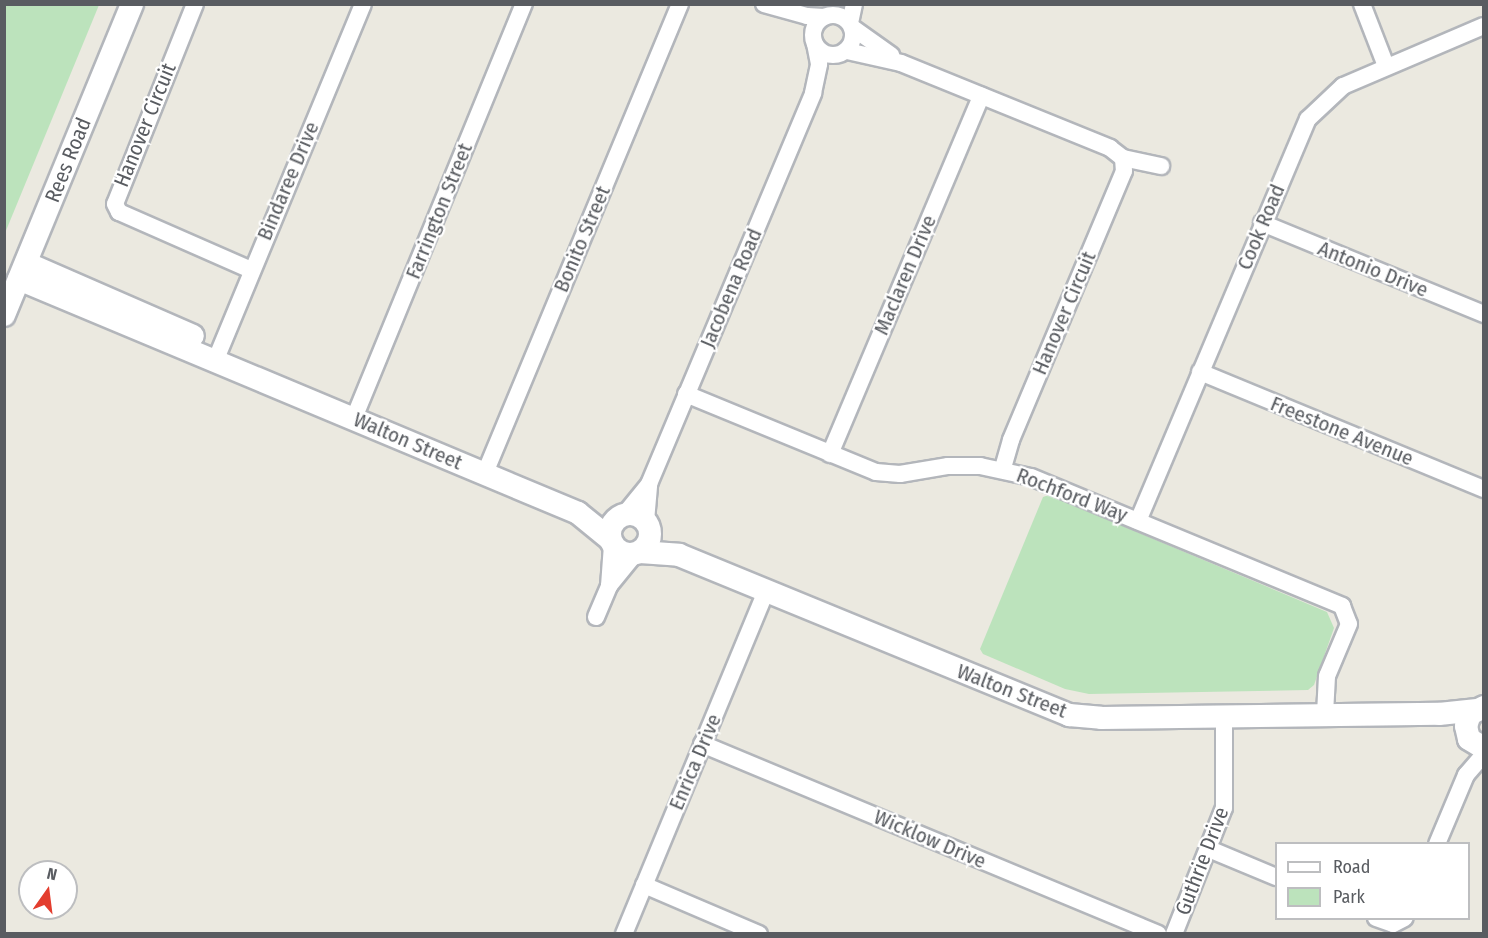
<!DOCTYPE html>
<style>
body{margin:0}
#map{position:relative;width:1488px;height:938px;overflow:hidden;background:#ebe9e0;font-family:"Fira Sans Condensed",sans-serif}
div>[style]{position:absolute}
.green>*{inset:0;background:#bce3bc}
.roads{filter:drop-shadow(2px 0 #b3b6bb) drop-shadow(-2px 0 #b3b6bb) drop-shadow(0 2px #b3b6bb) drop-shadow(0 -2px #b3b6bb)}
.street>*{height:16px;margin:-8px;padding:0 8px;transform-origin:8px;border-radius:8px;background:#fff}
.street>.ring{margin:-8px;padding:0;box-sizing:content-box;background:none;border:16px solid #fff;border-radius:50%}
.secondary>*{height:22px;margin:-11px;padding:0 11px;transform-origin:11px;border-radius:11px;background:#fff}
.secondary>.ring{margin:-11px;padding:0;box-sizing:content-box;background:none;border:22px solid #fff;border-radius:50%}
span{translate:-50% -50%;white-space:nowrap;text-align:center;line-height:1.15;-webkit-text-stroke:4.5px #fff;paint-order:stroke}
.street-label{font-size:21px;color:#595c61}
.frame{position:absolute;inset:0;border:6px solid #595c61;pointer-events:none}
.legend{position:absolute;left:1275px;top:842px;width:195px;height:78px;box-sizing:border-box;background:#fff;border:2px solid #bdbec0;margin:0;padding:8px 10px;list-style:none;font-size:18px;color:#595c61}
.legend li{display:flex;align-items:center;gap:12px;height:30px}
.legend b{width:30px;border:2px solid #bdbec0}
.north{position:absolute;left:18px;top:860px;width:60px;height:60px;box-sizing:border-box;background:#fff;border:2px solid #bdbec0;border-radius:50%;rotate:14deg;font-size:16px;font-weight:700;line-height:24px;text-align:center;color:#595c61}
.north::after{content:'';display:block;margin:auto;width:21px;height:27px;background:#e33d2e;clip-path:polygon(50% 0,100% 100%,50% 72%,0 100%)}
</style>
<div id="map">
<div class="green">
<i style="clip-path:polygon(5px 4px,99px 5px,5px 233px,4px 5px)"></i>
<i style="clip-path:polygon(1049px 495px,1327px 612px,1334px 628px,1314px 685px,1308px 690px,1089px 694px,1065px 689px,983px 654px,980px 649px,1043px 497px)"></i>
</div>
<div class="roads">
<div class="street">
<i style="left:195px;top:4px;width:215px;rotate:111.8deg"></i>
<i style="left:115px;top:204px;width:9px;rotate:63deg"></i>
<i style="left:119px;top:212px;width:144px;rotate:23.7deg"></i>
<i style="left:764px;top:4px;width:45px;rotate:15.6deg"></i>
<i style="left:807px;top:16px;width:17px;rotate:3deg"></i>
<i style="left:1362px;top:4px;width:66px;rotate:68.8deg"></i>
<i class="ring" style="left:813px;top:15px;width:24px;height:24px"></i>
<i style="left:850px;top:23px;width:19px;rotate:-78deg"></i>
<i style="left:853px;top:28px;width:47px;rotate:35.4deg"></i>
<i style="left:847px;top:51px;width:55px;rotate:12.5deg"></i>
<i style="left:901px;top:63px;width:226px;rotate:22.1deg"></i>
<i style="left:1110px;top:148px;width:16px;rotate:38deg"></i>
<i style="left:1123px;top:158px;width:13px;rotate:86deg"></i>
<i style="left:1124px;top:171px;width:292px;rotate:112.8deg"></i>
<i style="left:1011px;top:440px;width:29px;rotate:106deg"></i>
<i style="left:1123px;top:158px;width:39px;rotate:12deg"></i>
<i style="left:1262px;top:223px;width:240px;rotate:22.3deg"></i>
<i style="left:216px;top:359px;width:384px;rotate:-67.5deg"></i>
<i style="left:1200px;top:372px;width:307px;rotate:22.4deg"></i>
<i style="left:686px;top:394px;width:205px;rotate:22.3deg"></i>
<i style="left:876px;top:472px;width:24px;rotate:5deg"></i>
<i style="left:900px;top:474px;width:49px;rotate:-9.5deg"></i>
<i style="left:948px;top:466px;width:32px"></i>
<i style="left:980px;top:466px;width:52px;rotate:12.2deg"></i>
<i style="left:1031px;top:477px;width:337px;rotate:22.5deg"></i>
<i style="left:1342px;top:606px;width:19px;rotate:69deg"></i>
<i style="left:1349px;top:624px;width:56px;rotate:112.9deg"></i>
<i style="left:1327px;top:676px;width:38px;rotate:93deg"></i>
<i style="left:354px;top:418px;width:448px;rotate:-67.7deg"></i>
<i style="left:830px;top:454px;width:389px;rotate:-67.1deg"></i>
<i style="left:485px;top:473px;width:508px;rotate:-67.42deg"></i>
<i style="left:624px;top:515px;width:40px;rotate:-51deg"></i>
<i style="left:649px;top:484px;width:424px;rotate:-67.2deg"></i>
<i style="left:813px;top:93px;width:30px;rotate:-78deg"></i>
<i style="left:819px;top:64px;width:20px;rotate:-101deg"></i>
<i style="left:646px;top:521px;width:37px;rotate:-85deg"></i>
<i style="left:1138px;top:521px;width:436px;rotate:-67.1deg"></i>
<i style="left:1308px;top:119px;width:48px;rotate:-43.3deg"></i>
<i style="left:1343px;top:86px;width:153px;rotate:-23.1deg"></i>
<i style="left:609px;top:586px;width:41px;rotate:-85.8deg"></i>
<i style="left:596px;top:617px;width:34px;rotate:-67deg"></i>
<i style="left:609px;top:586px;width:41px;rotate:-50.9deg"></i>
<i style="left:702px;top:744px;width:494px;rotate:22.6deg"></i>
<i style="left:1437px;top:844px;width:75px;rotate:-67.2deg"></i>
<i style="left:1466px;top:775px;width:28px;rotate:-49deg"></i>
<i style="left:1209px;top:849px;width:73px;rotate:22.7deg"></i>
<i style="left:644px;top:885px;width:125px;rotate:23.1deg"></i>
<i style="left:1376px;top:918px;width:18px;rotate:19deg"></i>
<i style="left:1393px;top:924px;width:13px;rotate:-27deg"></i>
<i style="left:624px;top:934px;width:371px;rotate:-67.5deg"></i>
<i style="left:1174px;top:934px;width:136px;rotate:-68.4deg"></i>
<i style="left:1224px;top:808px;width:92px;rotate:-90deg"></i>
</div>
<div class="secondary">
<i style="left:26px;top:263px;width:182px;rotate:23.6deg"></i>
<i style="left:19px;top:279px;width:606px;rotate:22.71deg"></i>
<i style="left:578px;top:513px;width:41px;rotate:39.1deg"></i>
<i style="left:4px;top:315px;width:336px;rotate:-67.6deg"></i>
<i class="ring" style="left:610px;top:514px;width:18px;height:18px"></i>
<i style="left:640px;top:552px;width:39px;rotate:4deg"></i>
<i style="left:679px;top:555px;width:422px;rotate:22.3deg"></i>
<i style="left:1069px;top:715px;width:32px;rotate:5deg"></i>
<i style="left:1101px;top:718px;width:338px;rotate:-0.7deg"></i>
<i style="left:1439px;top:714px;width:36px;rotate:-6deg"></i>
<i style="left:1484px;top:707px;width:16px;rotate:153deg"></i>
<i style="left:1470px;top:714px;width:13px;rotate:108deg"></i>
<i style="left:1466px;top:726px;width:13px;rotate:77deg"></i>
<i style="left:1469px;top:739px;width:17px;rotate:31deg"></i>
</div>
</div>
<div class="street-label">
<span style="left:145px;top:125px;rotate:-68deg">Hanover Circuit</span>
<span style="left:68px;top:160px;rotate:-68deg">Rees Road</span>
<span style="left:288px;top:181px;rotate:-67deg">Bindaree Drive</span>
<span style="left:439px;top:211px;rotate:-68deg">Farrington Street</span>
<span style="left:1261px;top:227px;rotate:-67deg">Cook Road</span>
<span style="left:582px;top:239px;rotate:-67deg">Bonito Street</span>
<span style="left:1373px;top:269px;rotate:22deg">Antonio Drive</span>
<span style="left:905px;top:275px;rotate:-67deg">Maclaren Drive</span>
<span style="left:731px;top:288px;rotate:-67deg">Jacobena Road</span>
<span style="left:1064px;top:313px;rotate:-67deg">Hanover Circuit</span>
<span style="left:1342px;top:431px;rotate:22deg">Freestone Avenue</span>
<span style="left:408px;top:441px;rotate:23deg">Walton Street</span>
<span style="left:1072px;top:495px;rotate:21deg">Rochford Way</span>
<span style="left:1012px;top:691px;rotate:21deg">Walton Street</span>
<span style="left:695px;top:762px;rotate:-67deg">Enrica Drive</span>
<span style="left:930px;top:839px;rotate:23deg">Wicklow Drive</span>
<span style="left:1202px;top:861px;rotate:-69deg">Guthrie Drive</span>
</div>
<div class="frame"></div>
<ul class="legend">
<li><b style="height:8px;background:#fff"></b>Road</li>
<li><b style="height:16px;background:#bce3bc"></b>Park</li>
</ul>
<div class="north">N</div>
</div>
